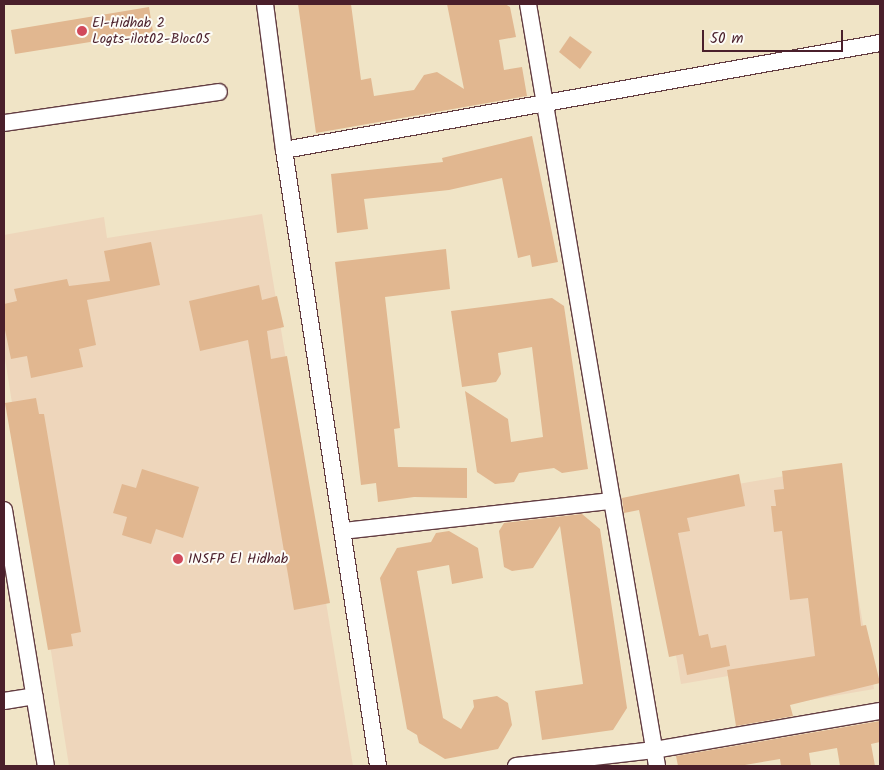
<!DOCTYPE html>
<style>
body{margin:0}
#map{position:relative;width:884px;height:770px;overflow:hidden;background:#f0e4c6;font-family:Kalam,sans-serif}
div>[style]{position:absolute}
.built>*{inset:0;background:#eed6bb}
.building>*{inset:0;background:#e1b790}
.roads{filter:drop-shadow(1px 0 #633d42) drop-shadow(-1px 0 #633d42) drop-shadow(0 1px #633d42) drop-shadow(0 -1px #633d42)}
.street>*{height:16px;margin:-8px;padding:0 8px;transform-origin:8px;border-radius:8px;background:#fff}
.dots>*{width:14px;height:14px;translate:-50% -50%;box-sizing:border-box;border:2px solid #fdfcf7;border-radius:50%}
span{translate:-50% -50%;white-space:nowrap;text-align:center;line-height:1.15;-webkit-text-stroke:4px #fdfcf7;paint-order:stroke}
.poi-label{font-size:14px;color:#4a1f2b}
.left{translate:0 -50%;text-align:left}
.frame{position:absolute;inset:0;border:5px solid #4a1f2b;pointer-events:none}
.scale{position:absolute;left:702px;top:30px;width:141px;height:22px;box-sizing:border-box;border:2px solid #4a1f2b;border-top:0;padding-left:6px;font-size:15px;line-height:18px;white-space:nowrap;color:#4a1f2b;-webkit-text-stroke:4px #fdfcf7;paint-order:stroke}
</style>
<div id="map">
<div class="built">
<div style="clip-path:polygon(262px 214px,353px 766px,69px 766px,4px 352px,4px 235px,104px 217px,107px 238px)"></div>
<div style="clip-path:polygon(836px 467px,874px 689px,740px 712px,734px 675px,681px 684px,653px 525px,681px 494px)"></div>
</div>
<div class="building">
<div style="clip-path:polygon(298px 4px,351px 4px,361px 80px,371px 78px,374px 96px,414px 90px,424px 75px,437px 72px,464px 89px,447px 4px,505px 4px,510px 7px,516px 37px,499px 40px,504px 70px,522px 67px,527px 96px,316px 133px)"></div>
<div style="clip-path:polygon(149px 7px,153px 32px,15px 54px,11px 30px)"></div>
<div style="clip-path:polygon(570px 36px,592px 52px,580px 69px,559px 52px)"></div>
<div style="clip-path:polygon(532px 136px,558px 262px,532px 267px,530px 255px,518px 258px,502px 178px,449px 190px,364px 199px,368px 229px,337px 233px,331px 174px,443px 162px,442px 158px)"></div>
<div style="clip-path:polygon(151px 242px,160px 285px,87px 300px,96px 345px,79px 349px,83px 367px,31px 378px,27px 356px,11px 359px,4px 325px,4px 304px,17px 301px,14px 289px,67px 279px,69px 286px,110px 281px,104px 251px)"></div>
<div style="clip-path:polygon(446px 249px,450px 289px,385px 297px,400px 428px,394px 429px,398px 467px,467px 468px,467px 498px,414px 497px,378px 502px,376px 483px,361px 485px,335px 262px)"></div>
<div style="clip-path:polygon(259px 285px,262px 300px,277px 296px,284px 327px,267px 331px,271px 359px,287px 356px,330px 603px,294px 610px,248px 340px,200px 351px,189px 301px)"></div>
<div style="clip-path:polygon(552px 298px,564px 306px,588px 469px,562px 473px,554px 468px,519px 473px,514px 482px,495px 484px,477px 472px,465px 391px,508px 419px,511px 442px,543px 437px,532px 347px,498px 353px,501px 374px,496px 382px,462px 387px,451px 311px)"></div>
<div style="clip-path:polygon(36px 398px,39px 414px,44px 414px,81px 632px,71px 634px,73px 646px,48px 650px,5px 403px)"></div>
<div style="clip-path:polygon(842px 463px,861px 626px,866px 625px,880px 683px,790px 705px,793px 716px,736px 726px,727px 670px,815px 656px,808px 598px,790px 600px,782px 531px,774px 532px,771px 506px,776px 506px,774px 490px,784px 489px,782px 471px)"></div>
<div style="clip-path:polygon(142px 469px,199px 487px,183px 538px,156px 529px,151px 544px,122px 535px,127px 517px,113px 513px,122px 484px,136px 488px)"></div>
<div style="clip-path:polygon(739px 474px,745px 506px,687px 518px,690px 531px,678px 533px,699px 636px,708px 634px,711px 648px,726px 645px,730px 666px,687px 675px,683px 654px,669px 657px,639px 510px,624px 513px,622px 498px)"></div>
<div style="clip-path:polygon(582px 514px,600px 529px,627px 708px,613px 730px,542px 740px,535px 691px,583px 684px,560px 526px,533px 568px,512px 571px,504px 567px,499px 531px,504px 523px)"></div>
<div style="clip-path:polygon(449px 531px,478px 548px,483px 578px,452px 584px,449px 565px,417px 571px,443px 718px,461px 729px,474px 707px,473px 700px,497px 696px,508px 703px,512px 725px,498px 749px,445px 759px,419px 743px,417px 735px,407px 729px,380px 578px,397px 548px,431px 542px,436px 533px)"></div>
<div style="clip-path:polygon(880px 721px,880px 742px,871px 744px,875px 766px,840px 766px,837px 748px,809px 753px,811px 766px,781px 766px,780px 759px,739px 766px,678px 766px,676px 756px)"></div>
</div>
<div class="roads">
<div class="street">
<div style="left:265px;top:4px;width:147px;rotate:82.6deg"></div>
<div style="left:284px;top:150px;width:623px;rotate:81.32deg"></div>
<div style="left:528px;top:4px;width:773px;rotate:80.39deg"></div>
<div style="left:4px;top:123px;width:217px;rotate:-8.2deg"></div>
<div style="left:284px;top:150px;width:606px;rotate:-10.18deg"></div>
<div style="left:4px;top:510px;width:259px;rotate:80.7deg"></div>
<div style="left:343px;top:531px;width:271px;rotate:-6.4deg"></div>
<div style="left:4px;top:701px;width:31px;rotate:-9deg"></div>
<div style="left:516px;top:766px;width:139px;rotate:-6.6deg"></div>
<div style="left:654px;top:750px;width:229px;rotate:-9.8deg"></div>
</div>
</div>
<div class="dots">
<div style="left:82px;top:31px;background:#d1495b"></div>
<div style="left:178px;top:559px;background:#d1495b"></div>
</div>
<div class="poi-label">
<span class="left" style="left:92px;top:31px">El-Hidhab 2<br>Logts-ilot02-Bloc05</span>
<span class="left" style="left:188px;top:559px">INSFP El Hidhab</span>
</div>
<div class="frame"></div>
<div class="scale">50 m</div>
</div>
